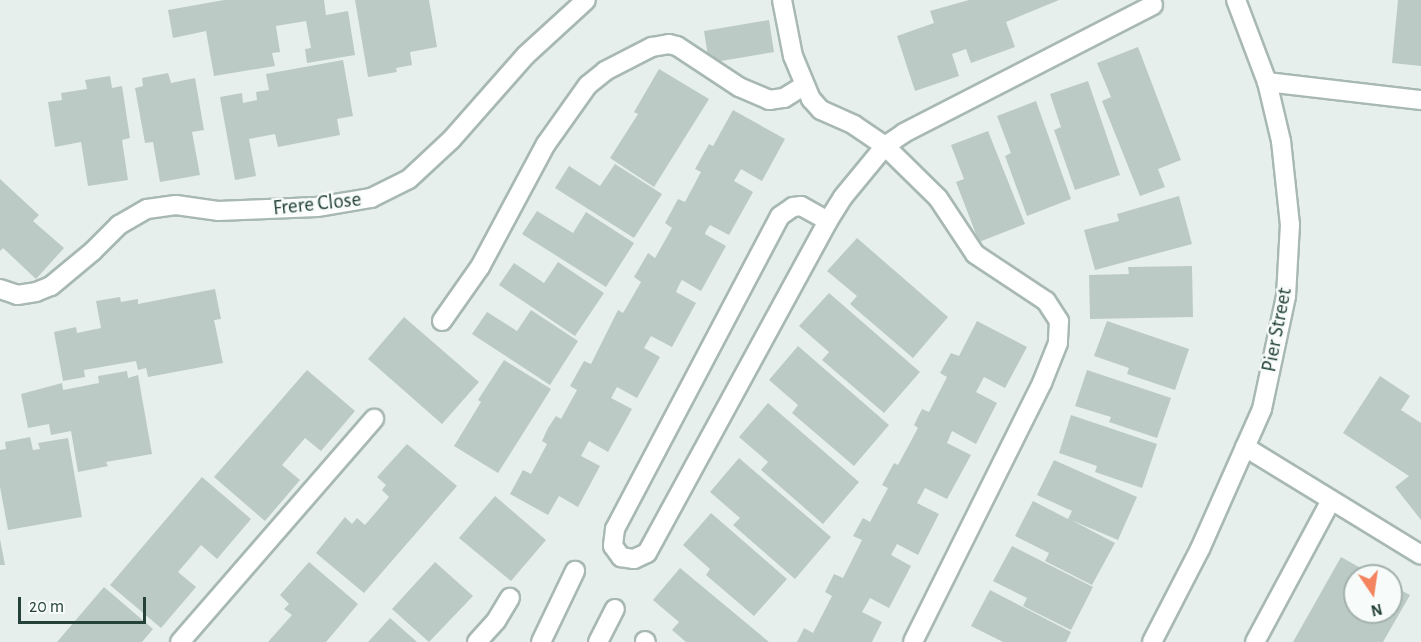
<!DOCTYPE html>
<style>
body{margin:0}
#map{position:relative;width:1421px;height:642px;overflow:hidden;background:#e6efeb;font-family:"Alegreya Sans",sans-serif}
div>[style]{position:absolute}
.building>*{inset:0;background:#bbcac4}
.roads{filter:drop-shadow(2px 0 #a8b8b2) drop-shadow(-2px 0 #a8b8b2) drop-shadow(0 2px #a8b8b2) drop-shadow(0 -2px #a8b8b2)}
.service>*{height:18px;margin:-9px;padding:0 9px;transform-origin:9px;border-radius:9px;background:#fff}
.minor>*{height:18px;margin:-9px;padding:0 9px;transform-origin:9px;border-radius:9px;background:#fff}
span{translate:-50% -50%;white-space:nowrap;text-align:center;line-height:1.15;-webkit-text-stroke:5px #f7fbf9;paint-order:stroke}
.street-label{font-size:21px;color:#24423a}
.north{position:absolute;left:1343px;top:564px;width:60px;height:60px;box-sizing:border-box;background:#f7fbf9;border:2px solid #a3b1ad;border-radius:50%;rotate:167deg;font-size:16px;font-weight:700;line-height:24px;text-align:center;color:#24423a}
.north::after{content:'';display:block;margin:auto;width:21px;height:27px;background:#f4845f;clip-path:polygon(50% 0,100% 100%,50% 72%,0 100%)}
.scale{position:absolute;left:18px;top:597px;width:128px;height:27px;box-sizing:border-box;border:3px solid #24423a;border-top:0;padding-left:8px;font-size:18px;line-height:21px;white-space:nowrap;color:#24423a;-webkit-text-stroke:4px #f7fbf9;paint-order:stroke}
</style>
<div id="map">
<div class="building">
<div style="clip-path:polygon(224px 0,324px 0,326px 15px,348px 11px,355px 55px,307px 63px,305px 49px,311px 48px,306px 21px,276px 26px,280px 52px,272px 53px,275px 66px,214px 76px,206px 31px,173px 38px,168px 10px)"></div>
<div style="clip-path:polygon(355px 0,429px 0,437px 47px,410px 52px,412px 65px,396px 68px,397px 72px,368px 77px)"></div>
<div style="clip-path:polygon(969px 0,1059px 0,1006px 22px,1015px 47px,971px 63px,966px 49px,952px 54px,959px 76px,915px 91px,897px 36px,934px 23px,930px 11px)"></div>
<div style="clip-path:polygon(1398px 0,1421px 0,1421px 66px,1392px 63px)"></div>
<div style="clip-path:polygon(769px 20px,774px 52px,709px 63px,704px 31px)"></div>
<div style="clip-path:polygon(1138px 47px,1181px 160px,1158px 169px,1165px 187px,1140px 196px,1102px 101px,1111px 97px,1097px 63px)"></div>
<div style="clip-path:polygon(343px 60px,353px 116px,337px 119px,340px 135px,278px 147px,275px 134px,249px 139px,256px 176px,235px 180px,220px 97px,242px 93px,243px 103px,257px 100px,256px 92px,269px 90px,266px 74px)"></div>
<div style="clip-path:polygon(659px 69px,709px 99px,654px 187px,610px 158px,638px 114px,634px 112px)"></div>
<div style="clip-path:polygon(168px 73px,171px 83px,195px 78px,204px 130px,192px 132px,200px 175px,160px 182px,153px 142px,145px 143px,135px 88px,143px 86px,142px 78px)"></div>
<div style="clip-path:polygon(110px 76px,112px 88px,122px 86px,130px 138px,122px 140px,128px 180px,88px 186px,81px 142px,55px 147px,48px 102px,62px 100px,61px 93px,87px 89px,85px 80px)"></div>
<div style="clip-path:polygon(1088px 81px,1120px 175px,1075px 190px,1054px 130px,1061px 127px,1050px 94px)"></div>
<div style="clip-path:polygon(1036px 101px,1071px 199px,1027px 216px,1005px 156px,1011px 153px,997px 116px)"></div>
<div style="clip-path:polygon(733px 110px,785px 139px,762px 181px,741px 169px,737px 176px,734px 181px,753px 192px,729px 235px,710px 225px,706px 231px,705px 234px,726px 246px,701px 291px,682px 280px,679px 285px,676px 292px,696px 303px,672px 347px,651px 336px,644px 348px,660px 357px,637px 398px,617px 387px,611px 398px,632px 409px,608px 452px,589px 441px,581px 456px,600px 466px,578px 507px,559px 496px,548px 515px,510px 494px,523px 470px,531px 474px,547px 444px,542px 441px,548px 428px,556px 416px,561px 419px,577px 390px,570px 386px,584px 361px,591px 364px,618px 310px,623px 313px,641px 282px,634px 277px,648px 253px,655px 258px,672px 228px,665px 223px,678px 199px,685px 202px,701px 172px,695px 169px,709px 144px,713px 146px)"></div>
<div style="clip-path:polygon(988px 131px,1025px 224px,979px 242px,956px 182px,964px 179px,951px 145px)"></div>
<div style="clip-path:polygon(615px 164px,662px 194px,634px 238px,555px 188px,569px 166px,600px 186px)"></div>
<div style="clip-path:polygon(0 179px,39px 215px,33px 221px,64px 248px,36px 279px,3px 248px,0 251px)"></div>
<div style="clip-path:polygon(1179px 196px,1192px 244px,1095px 270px,1084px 230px,1119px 221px,1117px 214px)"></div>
<div style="clip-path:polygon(537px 211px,573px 233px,586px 212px,634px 243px,606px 287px,522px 234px)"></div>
<div style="clip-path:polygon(857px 238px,948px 317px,913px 358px,850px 304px,857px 296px,827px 271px)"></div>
<div style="clip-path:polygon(558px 262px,604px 293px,575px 336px,499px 285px,514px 263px,544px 283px)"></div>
<div style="clip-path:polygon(1192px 266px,1193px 317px,1090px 319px,1089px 275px,1129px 274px,1128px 267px)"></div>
<div style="clip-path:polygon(215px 289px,221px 319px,214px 320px,223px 363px,148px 377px,146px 368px,138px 370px,136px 361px,84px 370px,85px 377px,63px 381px,54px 332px,76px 327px,77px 333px,101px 328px,96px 301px,120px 297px,121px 302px,138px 299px,138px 304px)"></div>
<div style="clip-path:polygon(829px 293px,920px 372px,884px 413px,822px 360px,829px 352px,799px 326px)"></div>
<div style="clip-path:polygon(531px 310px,578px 341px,550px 385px,472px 334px,487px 312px,517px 331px)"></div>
<div style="clip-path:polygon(404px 317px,479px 382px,442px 424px,368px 359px)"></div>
<div style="clip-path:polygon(977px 321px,1027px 347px,1005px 388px,984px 377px,976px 392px,997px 403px,976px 444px,952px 431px,947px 443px,971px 455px,947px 499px,925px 488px,917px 503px,939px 514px,918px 555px,897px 544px,891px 555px,911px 566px,889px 608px,870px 598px,862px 612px,882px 622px,872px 642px,797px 642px,804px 628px,813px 633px,832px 596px,825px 592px,834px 574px,843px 578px,862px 540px,853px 536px,863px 518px,870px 522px,888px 488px,882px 485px,894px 463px,898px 465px,918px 428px,914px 425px,922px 409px,929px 412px,947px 377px,940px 373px,951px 353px,959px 356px)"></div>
<div style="clip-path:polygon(1107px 321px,1189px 349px,1175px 390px,1127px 374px,1129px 368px,1094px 356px)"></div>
<div style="clip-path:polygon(798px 346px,889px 425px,854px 466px,792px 413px,798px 405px,769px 380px)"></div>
<div style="clip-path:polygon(504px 360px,551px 389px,498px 473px,454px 446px,481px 402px,478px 400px)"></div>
<div style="clip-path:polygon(307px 370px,355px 411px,321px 451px,305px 438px,282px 465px,300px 480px,265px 521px,214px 477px)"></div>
<div style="clip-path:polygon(1087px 370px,1171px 398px,1157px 438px,1109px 422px,1111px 417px,1075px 406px)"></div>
<div style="clip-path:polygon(127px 371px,128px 378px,138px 375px,152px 454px,106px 462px,108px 466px,78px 472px,71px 431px,51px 435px,49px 424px,28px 428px,21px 394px,62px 383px,63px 390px,99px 383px,98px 376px)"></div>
<div style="clip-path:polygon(1380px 376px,1410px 396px,1401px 410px,1421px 423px,1421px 520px,1395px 487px,1409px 476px,1343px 433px)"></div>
<div style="clip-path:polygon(768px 403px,859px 482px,823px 524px,761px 470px,768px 462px,739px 437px)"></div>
<div style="clip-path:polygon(1071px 415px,1157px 444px,1142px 488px,1095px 472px,1097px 466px,1059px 453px)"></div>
<div style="clip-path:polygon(30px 437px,33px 450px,40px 449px,38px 443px,68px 438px,82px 517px,8px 530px,0 487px,0 450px,6px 449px,5px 442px)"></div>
<div style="clip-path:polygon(407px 444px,457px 486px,364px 593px,316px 553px,345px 517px,352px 524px,357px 518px,365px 525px,389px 497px,382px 490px,386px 485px,377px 477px)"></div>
<div style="clip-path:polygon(739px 458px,831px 537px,795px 579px,733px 525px,740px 518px,710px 492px)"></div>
<div style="clip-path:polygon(1054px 460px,1137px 497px,1118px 540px,1071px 520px,1115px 543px,1092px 585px,1045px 561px,1049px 553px,1015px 536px,1033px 501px,1068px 519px,1072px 511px,1037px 495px)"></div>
<div style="clip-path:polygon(202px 477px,251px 519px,217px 559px,201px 545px,190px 558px,178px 572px,196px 587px,161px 628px,110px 585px)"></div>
<div style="clip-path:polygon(495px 496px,546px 540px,511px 581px,459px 538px)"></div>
<div style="clip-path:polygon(711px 513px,787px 579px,754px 616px,706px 575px,710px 569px,683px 545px)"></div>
<div style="clip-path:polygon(0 539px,5px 565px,0 565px)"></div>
<div style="clip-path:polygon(1012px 546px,1093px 587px,1071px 630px,1023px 606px,1027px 598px,993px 581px)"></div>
<div style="clip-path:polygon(1341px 557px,1375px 576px,1355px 576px,1355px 612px,1391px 612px,1391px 585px,1410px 595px,1383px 642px,1293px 642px)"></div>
<div style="clip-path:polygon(309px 562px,358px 604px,326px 642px,268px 642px,292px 615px,284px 609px,289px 604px,280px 595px)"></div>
<div style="clip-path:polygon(435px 562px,473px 596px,429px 642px,392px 609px)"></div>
<div style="clip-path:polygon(680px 568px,769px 642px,686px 642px,672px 630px,679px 622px,653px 600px)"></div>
<div style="clip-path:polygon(104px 587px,153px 629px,142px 642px,57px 642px)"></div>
<div style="clip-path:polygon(990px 590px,1071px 632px,1066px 642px,1003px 642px,971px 626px)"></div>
<div style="clip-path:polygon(390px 618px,417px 642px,368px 642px)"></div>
</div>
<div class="roads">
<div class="service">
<div style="left:782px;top:0;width:57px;rotate:78.9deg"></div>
<div style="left:793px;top:56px;width:47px;rotate:67.3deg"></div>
<div style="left:811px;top:99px;width:15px;rotate:48deg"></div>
<div style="left:821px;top:110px;width:36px;rotate:24deg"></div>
<div style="left:854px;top:125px;width:37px;rotate:34deg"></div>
<div style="left:885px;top:146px;width:74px;rotate:44.5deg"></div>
<div style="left:938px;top:198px;width:67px;rotate:56.5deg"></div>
<div style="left:975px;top:254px;width:85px;rotate:33.5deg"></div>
<div style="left:1046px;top:301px;width:24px;rotate:57deg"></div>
<div style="left:1059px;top:321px;width:22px;rotate:93deg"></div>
<div style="left:1058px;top:343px;width:43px;rotate:111.8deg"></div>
<div style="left:1042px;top:383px;width:289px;rotate:116.5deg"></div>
<div style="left:828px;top:221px;width:31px;rotate:-151deg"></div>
<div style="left:801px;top:206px;width:8px;rotate:173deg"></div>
<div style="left:793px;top:207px;width:16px;rotate:145deg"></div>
<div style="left:780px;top:216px;width:354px;rotate:117.8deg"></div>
<div style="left:615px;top:529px;width:17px;rotate:97deg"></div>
<div style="left:613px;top:546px;width:14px;rotate:54deg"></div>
<div style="left:621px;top:557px;width:13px;rotate:9deg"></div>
<div style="left:634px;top:559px;width:14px;rotate:-25deg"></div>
<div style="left:647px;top:553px;width:378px;rotate:-61.4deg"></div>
<div style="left:828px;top:221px;width:28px;rotate:-58deg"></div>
<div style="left:843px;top:197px;width:66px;rotate:-50.5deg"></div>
<div style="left:885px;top:146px;width:23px;rotate:-34deg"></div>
<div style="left:904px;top:133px;width:280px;rotate:-27.2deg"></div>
<div style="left:442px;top:321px;width:66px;rotate:-54.9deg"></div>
<div style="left:480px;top:267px;width:140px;rotate:-61.8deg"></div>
<div style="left:546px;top:144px;width:72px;rotate:-54.6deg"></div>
<div style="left:588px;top:85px;width:22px;rotate:-39deg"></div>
<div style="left:605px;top:71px;width:53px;rotate:-27.1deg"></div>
<div style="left:652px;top:47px;width:17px;rotate:-10deg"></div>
<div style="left:669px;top:44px;width:8px;rotate:14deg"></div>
<div style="left:677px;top:46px;width:74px;rotate:33.5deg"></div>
<div style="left:739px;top:87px;width:33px;rotate:23deg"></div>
<div style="left:769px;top:100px;width:15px;rotate:-8deg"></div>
<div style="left:784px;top:98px;width:22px;rotate:-32deg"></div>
</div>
<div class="minor">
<div style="left:1267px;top:82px;width:155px;rotate:6.7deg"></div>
<div style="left:0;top:289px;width:18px;rotate:19deg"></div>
<div style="left:17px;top:295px;width:19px;rotate:-9deg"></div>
<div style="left:36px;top:292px;width:16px;rotate:-22deg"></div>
<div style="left:51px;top:286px;width:55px;rotate:-39.8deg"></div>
<div style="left:93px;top:251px;width:37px;rotate:-45deg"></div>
<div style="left:119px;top:225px;width:32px;rotate:-30deg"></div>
<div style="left:147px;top:209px;width:29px;rotate:-8deg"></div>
<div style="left:176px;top:205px;width:42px;rotate:8.1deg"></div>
<div style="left:218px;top:211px;width:99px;rotate:-2.3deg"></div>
<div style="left:317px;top:207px;width:55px;rotate:-9.5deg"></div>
<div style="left:371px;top:198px;width:42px;rotate:-26.6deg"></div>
<div style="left:409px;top:179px;width:57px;rotate:-42.9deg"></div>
<div style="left:451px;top:140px;width:113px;rotate:-48.6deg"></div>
<div style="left:526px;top:55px;width:81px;rotate:-42.5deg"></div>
<div style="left:1245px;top:447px;width:206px;rotate:31.5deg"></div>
<div style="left:645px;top:641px;width:1px;rotate:45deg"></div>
<div style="left:180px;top:642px;width:296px;rotate:-49deg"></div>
<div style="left:477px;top:642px;width:28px;rotate:-48deg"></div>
<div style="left:496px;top:621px;width:27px;rotate:-59deg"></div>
<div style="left:541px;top:642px;width:79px;rotate:-64.4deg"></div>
<div style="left:598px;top:642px;width:37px;rotate:-63deg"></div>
<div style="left:1152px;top:642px;width:105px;rotate:-62.7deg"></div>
<div style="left:1200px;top:549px;width:153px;rotate:-66.1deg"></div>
<div style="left:1262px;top:409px;width:116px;rotate:-78deg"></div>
<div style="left:1286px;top:296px;width:71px;rotate:-86.8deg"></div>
<div style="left:1290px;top:225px;width:84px;rotate:-96.1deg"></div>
<div style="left:1281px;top:141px;width:61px;rotate:-103.3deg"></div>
<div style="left:1267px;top:82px;width:88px;rotate:-110.7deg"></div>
<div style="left:1255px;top:642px;width:159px;rotate:-61.8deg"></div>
</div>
</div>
<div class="street-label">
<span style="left:317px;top:204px;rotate:-6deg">Frere Close</span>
<span style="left:1277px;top:330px;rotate:-79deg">Pier Street</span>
</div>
<div class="north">N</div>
<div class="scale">20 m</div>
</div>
